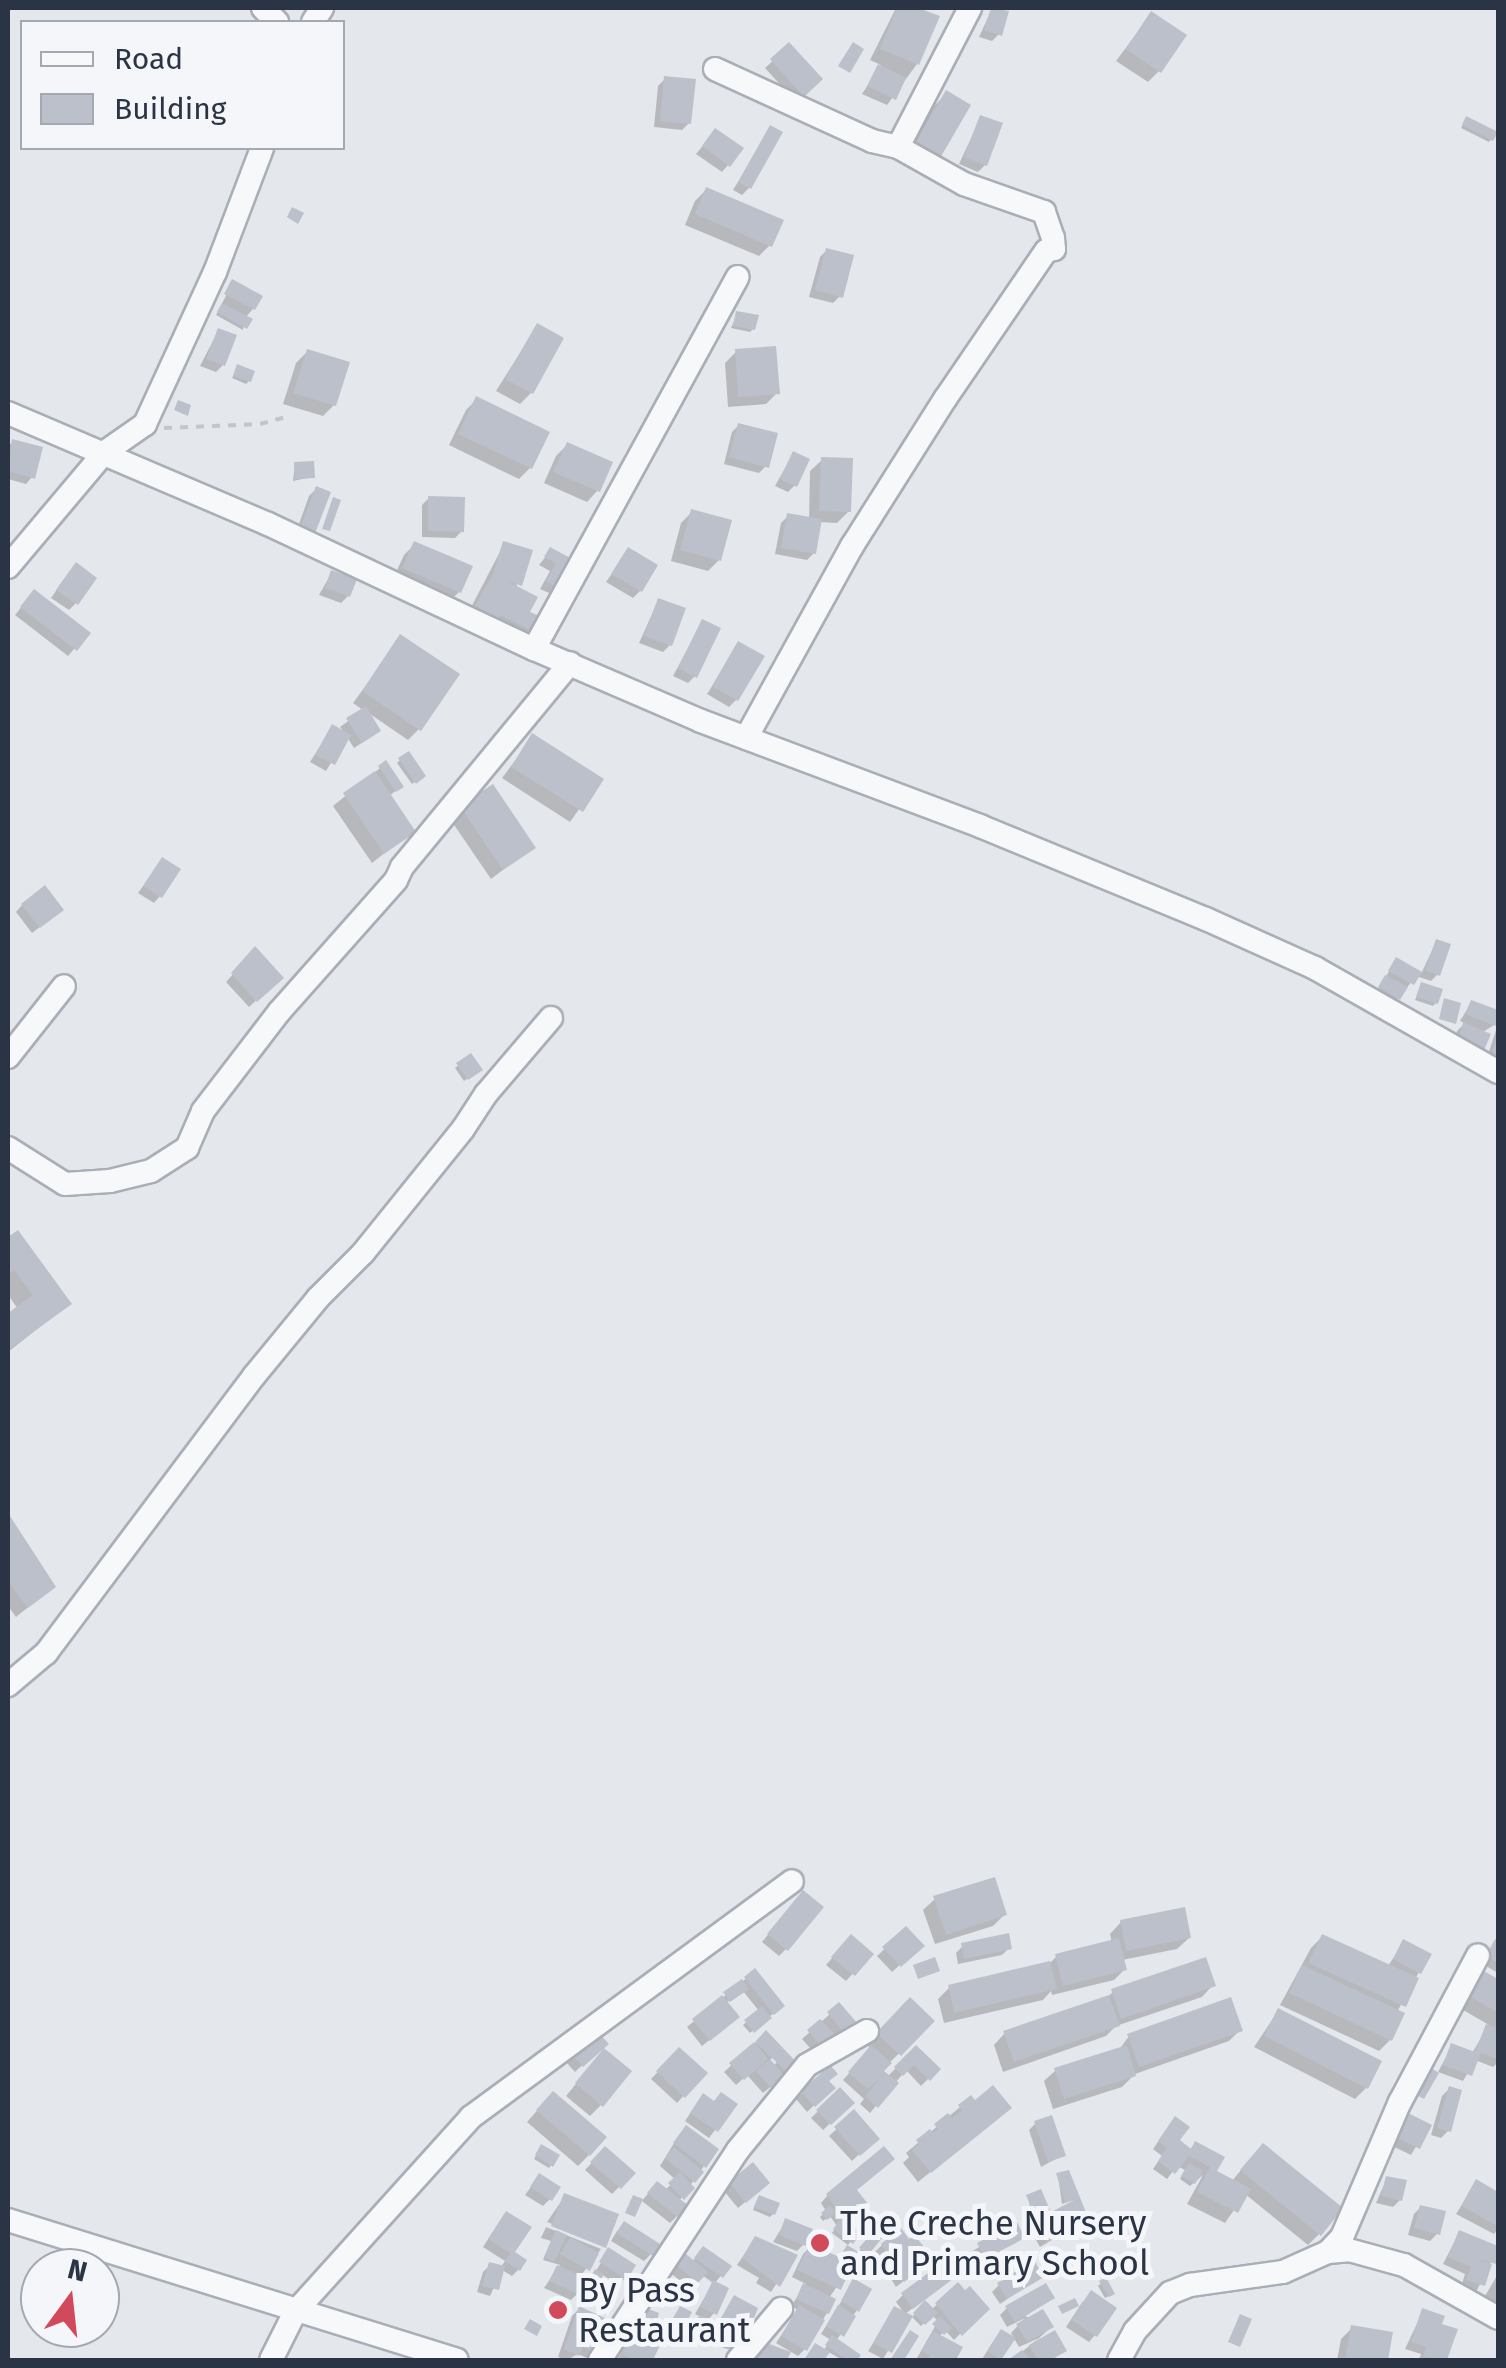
<!DOCTYPE html>
<style>
body{margin:0}
#map{position:relative;width:1506px;height:2368px;overflow:hidden;background:#e4e7ec;font-family:"Fira Sans",sans-serif}
div>[style]{position:absolute}
.shadow>*{inset:0;background:#0003}
.building>*{inset:0;background:#bbc0ca}
.path>*{height:4px;margin-top:-2px;transform-origin:0;background:repeating-linear-gradient(90deg,#c2c5cb 0 8px,transparent 0 16px)}
.roads{filter:drop-shadow(2px 0 #a9aeb7) drop-shadow(-2px 0 #a9aeb7) drop-shadow(0 2px #a9aeb7) drop-shadow(0 -2px #a9aeb7)}
.minor>*{height:22px;margin:-11px;padding:0 11px;transform-origin:11px;border-radius:11px;background:#f7f8fa}
.dots>*{width:28px;height:28px;translate:-50% -50%;box-sizing:border-box;border:5px solid #f4f6f9;border-radius:50%}
span{translate:-50% -50%;white-space:nowrap;text-align:center;line-height:1.15;-webkit-text-stroke:10px #f4f6f9;paint-order:stroke}
.poi-label{font-size:35px;color:#2b3445}
.left{translate:0 -50%;text-align:left}
.frame{position:absolute;inset:0;border:10px solid #2b3445;pointer-events:none}
.legend{position:absolute;left:20px;top:20px;width:325px;height:130px;box-sizing:border-box;background:#f4f6f9;border:2px solid #a4a8b1;margin:0;padding:12px 18px;list-style:none;font-size:30px;color:#2b3445}
.legend li{display:flex;align-items:center;gap:20px;height:50px}
.legend b{width:50px;border:2px solid #a4a8b1}
.north{position:absolute;left:20px;top:2248px;width:100px;height:100px;box-sizing:border-box;background:#f4f6f9;border:2px solid #a4a8b1;border-radius:50%;rotate:15deg;font-size:28px;font-weight:700;line-height:40px;text-align:center;color:#2b3445}
.north::after{content:'';display:block;margin:auto;width:35px;height:45px;background:#d1495b;clip-path:polygon(50% 0,100% 100%,50% 72%,0 100%)}
</style>
<div id="map">
<div class="shadow">
<div style="clip-path:polygon(896px 8px,912px 8px,936px 18px,917px 64px,887px 105px,862px 94px,881px 65px,870px 60px)"></div>
<div style="clip-path:polygon(992px 9px,999px 34px,992px 41px,979px 37px)"></div>
<div style="clip-path:polygon(1151px 14px,1159px 71px,1148px 82px,1116px 61px)"></div>
<div style="clip-path:polygon(789px 46px,820px 79px,796px 102px,765px 68px)"></div>
<div style="clip-path:polygon(665px 79px,689px 123px,682px 130px,654px 127px,658px 86px)"></div>
<div style="clip-path:polygon(946px 94px,968px 106px,904px 157px,935px 105px)"></div>
<div style="clip-path:polygon(981px 117px,985px 165px,978px 172px,959px 164px)"></div>
<div style="clip-path:polygon(1464px 122px,1496px 133px,1489px 142px,1461px 128px)"></div>
<div style="clip-path:polygon(771px 128px,749px 188px,742px 195px,733px 190px)"></div>
<div style="clip-path:polygon(715px 131px,728px 165px,722px 172px,696px 154px)"></div>
<div style="clip-path:polygon(706px 190px,770px 245px,759px 256px,685px 225px,695px 201px)"></div>
<div style="clip-path:polygon(827px 250px,840px 296px,833px 303px,809px 297px,820px 257px)"></div>
<div style="clip-path:polygon(233px 282px,253px 309px,245px 318px,243px 330px,216px 315px)"></div>
<div style="clip-path:polygon(737px 314px,753px 329px,750px 332px,731px 328px)"></div>
<div style="clip-path:polygon(537px 326px,531px 393px,520px 404px,496px 391px)"></div>
<div style="clip-path:polygon(218px 331px,223px 365px,216px 372px,200px 366px)"></div>
<div style="clip-path:polygon(307px 352px,334px 405px,323px 416px,283px 404px,296px 363px)"></div>
<div style="clip-path:polygon(736px 352px,777px 393px,766px 404px,728px 407px,725px 363px)"></div>
<div style="clip-path:polygon(238px 367px,249px 381px,246px 384px,232px 378px)"></div>
<div style="clip-path:polygon(477px 399px,530px 468px,519px 479px,449px 445px,466px 410px)"></div>
<div style="clip-path:polygon(739px 425px,766px 466px,759px 473px,724px 464px,732px 432px)"></div>
<div style="clip-path:polygon(12px 442px,32px 477px,26px 484px,8px 479px,8px 447px)"></div>
<div style="clip-path:polygon(567px 445px,598px 490px,587px 502px,544px 483px,556px 456px)"></div>
<div style="clip-path:polygon(793px 454px,795px 485px,788px 492px,775px 486px)"></div>
<div style="clip-path:polygon(822px 460px,849px 511px,837px 523px,819px 522px,814px 553px,807px 560px,775px 554px,781px 523px,788px 516px,809px 519px,810px 471px)"></div>
<div style="clip-path:polygon(295px 464px,312px 477px,293px 481px)"></div>
<div style="clip-path:polygon(316px 489px,327px 493px,294px 538px,309px 496px)"></div>
<div style="clip-path:polygon(429px 498px,462px 531px,455px 538px,422px 537px,422px 505px)"></div>
<div style="clip-path:polygon(692px 512px,719px 560px,708px 571px,671px 561px,681px 523px)"></div>
<div style="clip-path:polygon(415px 544px,459px 592px,448px 603px,393px 579px,404px 555px)"></div>
<div style="clip-path:polygon(504px 544px,530px 629px,518px 640px,464px 621px)"></div>
<div style="clip-path:polygon(551px 550px,570px 561px,549px 593px,540px 589px,550px 571px,539px 565px)"></div>
<div style="clip-path:polygon(628px 550px,640px 591px,633px 598px,606px 582px)"></div>
<div style="clip-path:polygon(69px 572px,76px 603px,69px 610px,51px 598px)"></div>
<div style="clip-path:polygon(332px 572px,348px 596px,341px 603px,319px 595px)"></div>
<div style="clip-path:polygon(28px 599px,87px 634px,68px 656px,15px 615px)"></div>
<div style="clip-path:polygon(658px 601px,670px 645px,663px 652px,639px 643px)"></div>
<div style="clip-path:polygon(702px 622px,695px 676px,688px 683px,673px 676px)"></div>
<div style="clip-path:polygon(401px 638px,419px 729px,408px 740px,367px 712px,378px 730px,371px 737px,354px 748px,347px 737px,326px 771px,310px 762px,332px 727px,345px 734px,340px 727px,363px 710px,353px 703px)"></div>
<div style="clip-path:polygon(739px 644px,736px 700px,729px 707px,707px 694px)"></div>
<div style="clip-path:polygon(533px 737px,600px 780px,570px 822px,502px 778px)"></div>
<div style="clip-path:polygon(400px 760px,423px 776px,412px 784px,397px 763px)"></div>
<div style="clip-path:polygon(385px 764px,398px 789px,389px 796px,413px 831px,372px 863px,333px 806px)"></div>
<div style="clip-path:polygon(461px 808px,533px 847px,491px 879px,450px 819px)"></div>
<div style="clip-path:polygon(162px 860px,160px 896px,154px 903px,138px 893px)"></div>
<div style="clip-path:polygon(22px 905px,54px 916px,32px 933px,16px 912px)"></div>
<div style="clip-path:polygon(1436px 942px,1438px 974px,1431px 981px,1416px 976px,1396px 1001px,1377px 991px,1396px 960px,1421px 974px)"></div>
<div style="clip-path:polygon(255px 949px,280px 978px,249px 1007px,226px 982px)"></div>
<div style="clip-path:polygon(1422px 985px,1436px 1003px,1433px 1006px,1415px 1000px)"></div>
<div style="clip-path:polygon(1471px 1003px,1498px 1013px,1494px 1025px,1453px 1051px,1457px 1031px,1465px 1023px,1460px 1021px)"></div>
<div style="clip-path:polygon(1498px 1025px,1498px 1071px,1483px 1070px,1497px 1027px)"></div>
<div style="clip-path:polygon(470px 1056px,480px 1069px,464px 1081px,455px 1068px)"></div>
<div style="clip-path:polygon(17px 1233px,69px 1304px,8px 1352px,8px 1316px,18px 1309px,8px 1295px,8px 1240px)"></div>
<div style="clip-path:polygon(8px 1518px,53px 1587px,16px 1617px,8px 1606px)"></div>
<div style="clip-path:polygon(935px 1899px,1004px 1915px,993px 1926px,935px 1944px,923px 1910px)"></div>
<div style="clip-path:polygon(796px 1900px,786px 1949px,779px 1956px,762px 1942px)"></div>
<div style="clip-path:polygon(1121px 1922px,1189px 1938px,1177px 1949px,1122px 1960px,1125px 1969px,1114px 1980px,1052px 1995px,1051px 1991px,1043px 2000px,944px 2023px,938px 1999px,949px 1988px,1049px 1964px,1056px 1957px,1112px 1943px,1110px 1934px)"></div>
<div style="clip-path:polygon(906px 1929px,921px 1946px,892px 1972px,877px 1956px)"></div>
<div style="clip-path:polygon(1322px 1937px,1388px 1966px,1404px 1942px,1419px 1972px,1397px 2012px,1390px 2040px,1379px 2051px,1280px 2005px,1311px 1948px)"></div>
<div style="clip-path:polygon(1495px 1943px,1498px 1944px,1498px 1973px,1481px 1963px)"></div>
<div style="clip-path:polygon(844px 1944px,871px 1954px,846px 1981px,826px 1965px)"></div>
<div style="clip-path:polygon(963px 1946px,1009px 1948px,1002px 1955px,958px 1964px,956px 1953px)"></div>
<div style="clip-path:polygon(754px 1972px,774px 2013px,750px 2033px,743px 2025px,759px 2011px,743px 1991px,726px 2003px,730px 2024px,702px 2046px,687px 2027px)"></div>
<div style="clip-path:polygon(1483px 1973px,1498px 1982px,1498px 2062px,1493px 2067px,1475px 2060px,1463px 2081px,1438px 2072px,1452px 2046px,1472px 2053px,1489px 2025px,1458px 2007px)"></div>
<div style="clip-path:polygon(1213px 1985px,1202px 1997px,1116px 2026px,1106px 2036px,1003px 2072px,994px 2045px,1005px 2033px,1105px 1999px,1113px 1992px)"></div>
<div style="clip-path:polygon(910px 2001px,932px 2021px,881px 2071px,887px 2077px,916px 2048px,938px 2069px,921px 2086px,906px 2070px,870px 2113px,860px 2104px,864px 2099px,843px 2080px,871px 2049px,867px 2045px)"></div>
<div style="clip-path:polygon(839px 2006px,854px 2024px,818px 2057px,802px 2039px)"></div>
<div style="clip-path:polygon(1278px 2011px,1366px 2088px,1355px 2099px,1254px 2047px)"></div>
<div style="clip-path:polygon(1240px 2030px,1229px 2041px,1135px 2074px,1122px 2087px,1053px 2109px,1044px 2081px,1056px 2070px,1119px 2050px,1129px 2036px)"></div>
<div style="clip-path:polygon(766px 2033px,782px 2048px,768px 2062px,772px 2067px,784px 2055px,796px 2066px,763px 2093px,747px 2075px,736px 2085px,724px 2072px)"></div>
<div style="clip-path:polygon(596px 2035px,605px 2044px,575px 2072px,566px 2062px)"></div>
<div style="clip-path:polygon(679px 2050px,704px 2073px,677px 2103px,651px 2079px)"></div>
<div style="clip-path:polygon(593px 2063px,601px 2105px,590px 2116px,566px 2096px)"></div>
<div style="clip-path:polygon(830px 2068px,826px 2082px,832px 2088px,807px 2112px,796px 2099px)"></div>
<div style="clip-path:polygon(1449px 2089px,1448px 2131px,1441px 2138px,1431px 2135px,1442px 2096px)"></div>
<div style="clip-path:polygon(840px 2090px,852px 2103px,823px 2130px,811px 2118px)"></div>
<div style="clip-path:polygon(697px 2103px,713px 2103px,735px 2104px,709px 2138px,685px 2121px)"></div>
<div style="clip-path:polygon(542px 2105px,589px 2155px,578px 2166px,527px 2122px)"></div>
<div style="clip-path:polygon(960px 2107px,997px 2118px,918px 2182px,903px 2163px,909px 2157px,906px 2153px)"></div>
<div style="clip-path:polygon(854px 2113px,876px 2138px,852px 2161px,829px 2136px)"></div>
<div style="clip-path:polygon(1036px 2123px,1063px 2155px,1041px 2167px,1029px 2130px)"></div>
<div style="clip-path:polygon(1401px 2123px,1428px 2126px,1411px 2155px,1390px 2145px)"></div>
<div style="clip-path:polygon(1169px 2126px,1176px 2141px,1189px 2150px,1195px 2144px,1214px 2172px,1231px 2182px,1252px 2157px,1319px 2234px,1308px 2245px,1245px 2194px,1225px 2223px,1187px 2204px,1203px 2175px,1190px 2186px,1180px 2179px,1185px 2170px,1177px 2166px,1167px 2179px,1153px 2169px,1162px 2156px,1153px 2149px)"></div>
<div style="clip-path:polygon(679px 2135px,704px 2166px,679px 2201px,677px 2216px,670px 2223px,642px 2201px,650px 2191px,665px 2190px,676px 2180px,660px 2166px)"></div>
<div style="clip-path:polygon(605px 2149px,632px 2174px,612px 2194px,585px 2170px)"></div>
<div style="clip-path:polygon(539px 2150px,551px 2165px,549px 2168px,534px 2159px)"></div>
<div style="clip-path:polygon(753px 2166px,760px 2190px,738px 2208px,724px 2191px)"></div>
<div style="clip-path:polygon(1058px 2175px,1072px 2200px,1062px 2204px)"></div>
<div style="clip-path:polygon(539px 2176px,550px 2199px,543px 2206px,525px 2195px)"></div>
<div style="clip-path:polygon(1387px 2178px,1400px 2200px,1393px 2207px,1376px 2203px)"></div>
<div style="clip-path:polygon(1476px 2183px,1498px 2194px,1498px 2229px,1494px 2234px,1456px 2214px)"></div>
<div style="clip-path:polygon(854px 2191px,858px 2211px,842px 2222px,857px 2234px,848px 2245px,832px 2233px,837px 2226px,830px 2216px,823px 2221px,820px 2217px,826px 2211px,821px 2203px,827px 2196px)"></div>
<div style="clip-path:polygon(565px 2196px,616px 2216px,602px 2248px,602px 2243px,547px 2222px)"></div>
<div style="clip-path:polygon(1028px 2197px,1044px 2212px,1032px 2217px)"></div>
<div style="clip-path:polygon(757px 2200px,773px 2214px,770px 2217px,753px 2210px)"></div>
<div style="clip-path:polygon(1077px 2201px,1086px 2220px,1040px 2247px,1030px 2229px)"></div>
<div style="clip-path:polygon(1421px 2207px,1437px 2234px,1430px 2241px,1408px 2235px,1414px 2214px)"></div>
<div style="clip-path:polygon(500px 2221px,519px 2269px,512px 2276px,502px 2270px,490px 2296px,477px 2292px,483px 2272px,490px 2265px,500px 2268px,505px 2261px,483px 2247px)"></div>
<div style="clip-path:polygon(786px 2221px,804px 2244px,797px 2251px,773px 2242px)"></div>
<div style="clip-path:polygon(1016px 2225px,1022px 2237px,978px 2264px,971px 2252px)"></div>
<div style="clip-path:polygon(880px 2226px,886px 2230px,863px 2256px,860px 2253px,829px 2298px,827px 2313px,805px 2349px,798px 2356px,776px 2343px,798px 2310px,791px 2306px,806px 2284px,792px 2277px,803px 2254px,810px 2247px,839px 2260px,845px 2251px,857px 2254px)"></div>
<div style="clip-path:polygon(546px 2227px,601px 2249px,579px 2278px,578px 2293px,571px 2300px,544px 2288px,560px 2265px,543px 2260px,551px 2241px,541px 2238px)"></div>
<div style="clip-path:polygon(617px 2231px,651px 2254px,644px 2261px,611px 2241px)"></div>
<div style="clip-path:polygon(1459px 2233px,1498px 2248px,1476px 2292px,1461px 2287px,1465px 2274px,1443px 2264px)"></div>
<div style="clip-path:polygon(755px 2239px,794px 2256px,771px 2292px,756px 2283px,759px 2278px,737px 2265px)"></div>
<div style="clip-path:polygon(882px 2245px,923px 2266px,896px 2287px,875px 2252px)"></div>
<div style="clip-path:polygon(609px 2250px,625px 2278px,618px 2285px,601px 2274px,592px 2288px,587px 2285px)"></div>
<div style="clip-path:polygon(697px 2256px,728px 2267px,714px 2284px,714px 2313px,707px 2321px,717px 2324px,735px 2298px,755px 2309px,734px 2351px,688px 2337px,701px 2317px,695px 2314px,713px 2283px,702px 2275px,690px 2288px,665px 2269px,673px 2259px,692px 2262px)"></div>
<div style="clip-path:polygon(1498px 2274px,1498px 2304px,1485px 2296px)"></div>
<div style="clip-path:polygon(1041px 2276px,1000px 2304px,992px 2292px,999px 2285px)"></div>
<div style="clip-path:polygon(952px 2278px,905px 2314px,896px 2302px,903px 2295px)"></div>
<div style="clip-path:polygon(854px 2281px,857px 2310px,836px 2341px,857px 2356px,854px 2360px,842px 2360px,827px 2351px,821px 2360px,804px 2360px,809px 2353px,823px 2351px,831px 2340px,821px 2334px)"></div>
<div style="clip-path:polygon(1101px 2283px,1109px 2296px,1105px 2298px,1098px 2286px)"></div>
<div style="clip-path:polygon(958px 2285px,986px 2308px,954px 2340px,945px 2330px,939px 2337px,960px 2348px,953px 2360px,920px 2360px,917px 2358px,938px 2321px,932px 2315px,921px 2326px,912px 2317px,925px 2304px,931px 2310px)"></div>
<div style="clip-path:polygon(1052px 2298px,1025px 2316px,1051px 2327px,1035px 2342px,1064px 2351px,1052px 2360px,1012px 2360px,1039px 2338px,1019px 2347px,1011px 2333px,1025px 2318px,1007px 2327px,1000px 2315px,1007px 2308px)"></div>
<div style="clip-path:polygon(1083px 2301px,1095px 2335px,1089px 2342px,1066px 2327px)"></div>
<div style="clip-path:polygon(579px 2309px,594px 2352px,587px 2358px,578px 2354px,567px 2360px,558px 2357px,572px 2316px)"></div>
<div style="clip-path:polygon(895px 2309px,909px 2317px,883px 2359px,868px 2351px)"></div>
<div style="clip-path:polygon(1423px 2311px,1439px 2325px,1455px 2331px,1444px 2360px,1419px 2360px,1421px 2354px,1405px 2349px)"></div>
<div style="clip-path:polygon(660px 2328px,664px 2343px,658px 2344px,650px 2360px,617px 2360px,632px 2335px,652px 2344px)"></div>
<div style="clip-path:polygon(1352px 2328px,1386px 2359px,1392px 2360px,1337px 2360px,1341px 2339px)"></div>
<div style="clip-path:polygon(995px 2339px,999px 2359px,983px 2360px,982px 2359px)"></div>
</div>
<div class="building">
<div style="clip-path:polygon(897px 8px,918px 8px,940px 16px,919px 65px,880px 49px)"></div>
<div style="clip-path:polygon(991px 8px,1009px 11px,1002px 36px,984px 30px)"></div>
<div style="clip-path:polygon(1151px 11px,1187px 35px,1161px 73px,1126px 49px)"></div>
<div style="clip-path:polygon(789px 42px,823px 79px,804px 97px,770px 59px)"></div>
<div style="clip-path:polygon(853px 42px,864px 49px,850px 73px,838px 66px)"></div>
<div style="clip-path:polygon(878px 64px,906px 78px,896px 100px,867px 86px)"></div>
<div style="clip-path:polygon(664px 76px,696px 79px,691px 124px,660px 121px)"></div>
<div style="clip-path:polygon(946px 90px,971px 105px,939px 160px,914px 145px)"></div>
<div style="clip-path:polygon(980px 115px,1003px 123px,987px 166px,964px 157px)"></div>
<div style="clip-path:polygon(1466px 116px,1498px 132px,1493px 141px,1462px 125px)"></div>
<div style="clip-path:polygon(770px 125px,783px 132px,751px 189px,738px 182px)"></div>
<div style="clip-path:polygon(715px 128px,744px 148px,730px 167px,702px 146px)"></div>
<div style="clip-path:polygon(706px 187px,784px 220px,772px 247px,695px 214px)"></div>
<div style="clip-path:polygon(292px 207px,304px 213px,298px 224px,287px 217px)"></div>
<div style="clip-path:polygon(826px 248px,854px 255px,843px 298px,815px 290px)"></div>
<div style="clip-path:polygon(232px 279px,263px 296px,255px 310px,224px 294px)"></div>
<div style="clip-path:polygon(222px 303px,253px 319px,247px 329px,217px 312px)"></div>
<div style="clip-path:polygon(736px 311px,759px 315px,755px 330px,733px 326px)"></div>
<div style="clip-path:polygon(537px 323px,564px 338px,533px 394px,505px 379px)"></div>
<div style="clip-path:polygon(218px 328px,237px 335px,225px 366px,206px 359px)"></div>
<div style="clip-path:polygon(776px 346px,780px 394px,738px 397px,735px 349px)"></div>
<div style="clip-path:polygon(307px 349px,350px 362px,336px 406px,293px 393px)"></div>
<div style="clip-path:polygon(237px 364px,255px 371px,251px 382px,233px 376px)"></div>
<div style="clip-path:polygon(476px 396px,550px 432px,532px 469px,458px 434px)"></div>
<div style="clip-path:polygon(178px 400px,191px 405px,188px 416px,174px 410px)"></div>
<div style="clip-path:polygon(738px 423px,778px 433px,769px 468px,729px 457px)"></div>
<div style="clip-path:polygon(12px 439px,43px 447px,35px 479px,8px 471px)"></div>
<div style="clip-path:polygon(567px 442px,613px 462px,600px 492px,553px 472px)"></div>
<div style="clip-path:polygon(793px 451px,810px 459px,797px 487px,780px 479px)"></div>
<div style="clip-path:polygon(821px 457px,853px 458px,851px 512px,819px 511px)"></div>
<div style="clip-path:polygon(314px 461px,315px 478px,295px 479px,294px 462px)"></div>
<div style="clip-path:polygon(316px 486px,331px 492px,314px 536px,299px 531px)"></div>
<div style="clip-path:polygon(428px 496px,465px 497px,464px 532px,428px 531px)"></div>
<div style="clip-path:polygon(333px 497px,341px 500px,330px 531px,322px 529px)"></div>
<div style="clip-path:polygon(691px 509px,732px 520px,721px 561px,680px 550px)"></div>
<div style="clip-path:polygon(787px 513px,822px 519px,816px 554px,781px 548px)"></div>
<div style="clip-path:polygon(414px 541px,473px 566px,461px 593px,402px 568px)"></div>
<div style="clip-path:polygon(503px 541px,533px 550px,522px 586px,507px 581px,538px 597px,530px 612px,539px 616px,532px 631px,500px 615px,497px 621px,473px 609px,493px 574px)"></div>
<div style="clip-path:polygon(550px 547px,574px 560px,558px 588px,546px 581px,556px 563px,544px 557px)"></div>
<div style="clip-path:polygon(628px 547px,658px 565px,642px 592px,611px 574px)"></div>
<div style="clip-path:polygon(76px 562px,97px 578px,78px 605px,56px 590px)"></div>
<div style="clip-path:polygon(331px 570px,357px 579px,350px 597px,325px 588px)"></div>
<div style="clip-path:polygon(34px 589px,91px 633px,77px 651px,20px 607px)"></div>
<div style="clip-path:polygon(658px 598px,686px 608px,672px 646px,644px 636px)"></div>
<div style="clip-path:polygon(702px 619px,721px 628px,697px 678px,678px 668px)"></div>
<div style="clip-path:polygon(400px 634px,460px 674px,421px 731px,362px 691px)"></div>
<div style="clip-path:polygon(738px 641px,765px 656px,738px 701px,712px 686px)"></div>
<div style="clip-path:polygon(366px 706px,381px 731px,362px 743px,346px 718px)"></div>
<div style="clip-path:polygon(332px 724px,351px 735px,335px 765px,315px 755px)"></div>
<div style="clip-path:polygon(532px 733px,604px 779px,583px 812px,511px 767px)"></div>
<div style="clip-path:polygon(409px 751px,426px 776px,416px 784px,398px 758px)"></div>
<div style="clip-path:polygon(386px 760px,404px 787px,396px 792px,378px 766px)"></div>
<div style="clip-path:polygon(375px 771px,416px 832px,384px 854px,343px 793px)"></div>
<div style="clip-path:polygon(493px 784px,536px 848px,503px 870px,460px 806px)"></div>
<div style="clip-path:polygon(162px 857px,181px 869px,162px 898px,143px 886px)"></div>
<div style="clip-path:polygon(45px 885px,64px 910px,40px 928px,21px 904px)"></div>
<div style="clip-path:polygon(1436px 939px,1451px 944px,1440px 976px,1425px 970px)"></div>
<div style="clip-path:polygon(255px 946px,284px 978px,257px 1002px,231px 973px)"></div>
<div style="clip-path:polygon(1396px 957px,1422px 972px,1414px 985px,1388px 971px)"></div>
<div style="clip-path:polygon(1385px 975px,1408px 987px,1400px 1000px,1378px 987px)"></div>
<div style="clip-path:polygon(1421px 982px,1443px 989px,1438px 1004px,1416px 997px)"></div>
<div style="clip-path:polygon(1444px 998px,1461px 1003px,1456px 1024px,1439px 1019px)"></div>
<div style="clip-path:polygon(1471px 1000px,1498px 1010px,1496px 1026px,1465px 1014px)"></div>
<div style="clip-path:polygon(1463px 1022px,1491px 1034px,1482px 1055px,1458px 1044px)"></div>
<div style="clip-path:polygon(1498px 1034px,1498px 1066px,1489px 1063px)"></div>
<div style="clip-path:polygon(471px 1053px,483px 1070px,468px 1080px,456px 1063px)"></div>
<div style="clip-path:polygon(18px 1230px,72px 1304px,8px 1350px,8px 1313px,33px 1295px,14px 1270px,8px 1275px,8px 1237px)"></div>
<div style="clip-path:polygon(8px 1513px,56px 1587px,28px 1608px,8px 1581px)"></div>
<div style="clip-path:polygon(995px 1877px,1007px 1915px,946px 1935px,933px 1896px)"></div>
<div style="clip-path:polygon(803px 1890px,824px 1907px,788px 1951px,767px 1934px)"></div>
<div style="clip-path:polygon(1185px 1907px,1191px 1938px,1126px 1951px,1120px 1920px)"></div>
<div style="clip-path:polygon(906px 1926px,925px 1946px,901px 1967px,882px 1947px)"></div>
<div style="clip-path:polygon(1009px 1933px,1012px 1949px,964px 1959px,961px 1943px)"></div>
<div style="clip-path:polygon(851px 1934px,874px 1954px,855px 1976px,831px 1957px)"></div>
<div style="clip-path:polygon(1322px 1934px,1419px 1978px,1406px 2007px,1308px 1963px)"></div>
<div style="clip-path:polygon(1119px 1938px,1127px 1970px,1063px 1986px,1055px 1954px)"></div>
<div style="clip-path:polygon(1403px 1939px,1432px 1954px,1421px 1974px,1393px 1959px)"></div>
<div style="clip-path:polygon(1495px 1939px,1498px 1941px,1498px 1963px,1486px 1956px)"></div>
<div style="clip-path:polygon(935px 1957px,940px 1971px,918px 1979px,913px 1965px)"></div>
<div style="clip-path:polygon(1206px 1957px,1216px 1986px,1121px 2019px,1111px 1989px)"></div>
<div style="clip-path:polygon(1050px 1961px,1057px 1989px,954px 2013px,948px 1985px)"></div>
<div style="clip-path:polygon(1302px 1965px,1405px 2013px,1392px 2041px,1289px 1993px)"></div>
<div style="clip-path:polygon(755px 1968px,785px 2006px,774px 2015px,744px 1977px)"></div>
<div style="clip-path:polygon(1482px 1970px,1498px 1979px,1498px 2013px,1468px 1995px)"></div>
<div style="clip-path:polygon(742px 1979px,749px 1989px,730px 2002px,723px 1992px)"></div>
<div style="clip-path:polygon(722px 1995px,740px 2017px,710px 2041px,692px 2019px)"></div>
<div style="clip-path:polygon(1109px 1995px,1120px 2026px,1014px 2062px,1003px 2031px)"></div>
<div style="clip-path:polygon(910px 1997px,935px 2021px,901px 2056px,876px 2033px)"></div>
<div style="clip-path:polygon(1231px 1997px,1243px 2031px,1139px 2067px,1127px 2034px)"></div>
<div style="clip-path:polygon(839px 2002px,858px 2024px,845px 2034px,827px 2012px)"></div>
<div style="clip-path:polygon(762px 2006px,772px 2018px,754px 2033px,744px 2020px)"></div>
<div style="clip-path:polygon(1278px 2008px,1382px 2061px,1368px 2089px,1264px 2036px)"></div>
<div style="clip-path:polygon(820px 2019px,840px 2040px,827px 2052px,807px 2030px)"></div>
<div style="clip-path:polygon(1486px 2024px,1498px 2028px,1498px 2060px,1481px 2053px,1472px 2076px,1443px 2065px,1451px 2043px,1475px 2052px)"></div>
<div style="clip-path:polygon(766px 2030px,800px 2066px,791px 2076px,755px 2042px)"></div>
<div style="clip-path:polygon(597px 2031px,609px 2044px,583px 2067px,571px 2053px)"></div>
<div style="clip-path:polygon(754px 2042px,768px 2059px,744px 2080px,729px 2063px)"></div>
<div style="clip-path:polygon(871px 2045px,892px 2063px,884px 2071px,899px 2083px,878px 2108px,865px 2096px,880px 2078px,868px 2089px,848px 2072px)"></div>
<div style="clip-path:polygon(916px 2045px,941px 2069px,930px 2081px,914px 2065px,903px 2076px,894px 2067px)"></div>
<div style="clip-path:polygon(1127px 2045px,1136px 2076px,1064px 2099px,1054px 2068px)"></div>
<div style="clip-path:polygon(679px 2047px,708px 2073px,685px 2098px,656px 2071px)"></div>
<div style="clip-path:polygon(604px 2048px,632px 2071px,603px 2107px,575px 2083px)"></div>
<div style="clip-path:polygon(770px 2059px,785px 2077px,771px 2088px,756px 2071px)"></div>
<div style="clip-path:polygon(1425px 2064px,1439px 2073px,1424px 2099px,1409px 2091px)"></div>
<div style="clip-path:polygon(830px 2065px,838px 2074px,829px 2081px,836px 2088px,815px 2107px,801px 2091px)"></div>
<div style="clip-path:polygon(993px 2085px,1012px 2108px,931px 2173px,912px 2150px,919px 2144px,916px 2140px,930px 2129px,933px 2133px,938px 2129px,934px 2124px,948px 2113px,952px 2118px,962px 2110px,958px 2105px,971px 2095px,975px 2100px)"></div>
<div style="clip-path:polygon(1449px 2086px,1462px 2090px,1451px 2132px,1437px 2128px)"></div>
<div style="clip-path:polygon(840px 2087px,855px 2103px,831px 2125px,816px 2110px)"></div>
<div style="clip-path:polygon(553px 2091px,607px 2137px,590px 2156px,536px 2110px)"></div>
<div style="clip-path:polygon(721px 2092px,738px 2104px,718px 2132px,690px 2113px,703px 2093px,714px 2101px)"></div>
<div style="clip-path:polygon(854px 2109px,880px 2139px,860px 2156px,834px 2127px)"></div>
<div style="clip-path:polygon(1408px 2113px,1432px 2125px,1420px 2149px,1395px 2137px)"></div>
<div style="clip-path:polygon(1052px 2115px,1066px 2156px,1048px 2162px,1034px 2121px)"></div>
<div style="clip-path:polygon(1175px 2116px,1190px 2127px,1180px 2140px,1191px 2149px,1195px 2141px,1225px 2157px,1217px 2171px,1251px 2189px,1238px 2213px,1197px 2192px,1210px 2167px,1189px 2156px,1175px 2174px,1158px 2161px,1167px 2148px,1158px 2141px)"></div>
<div style="clip-path:polygon(686px 2125px,719px 2149px,706px 2168px,673px 2143px)"></div>
<div style="clip-path:polygon(1263px 2143px,1343px 2208px,1321px 2236px,1240px 2170px)"></div>
<div style="clip-path:polygon(541px 2144px,560px 2155px,553px 2167px,535px 2155px)"></div>
<div style="clip-path:polygon(605px 2146px,636px 2173px,621px 2189px,590px 2162px)"></div>
<div style="clip-path:polygon(884px 2146px,895px 2159px,857px 2190px,868px 2204px,845px 2221px,861px 2233px,853px 2244px,833px 2229px,841px 2218px,845px 2221px,826px 2194px)"></div>
<div style="clip-path:polygon(674px 2147px,704px 2172px,695px 2183px,665px 2158px)"></div>
<div style="clip-path:polygon(753px 2162px,770px 2183px,746px 2203px,729px 2182px)"></div>
<div style="clip-path:polygon(1189px 2163px,1203px 2171px,1195px 2184px,1181px 2176px)"></div>
<div style="clip-path:polygon(1069px 2170px,1089px 2220px,1047px 2242px,1036px 2220px,1074px 2200px,1065px 2203px,1056px 2173px)"></div>
<div style="clip-path:polygon(680px 2172px,695px 2188px,684px 2200px,668px 2183px)"></div>
<div style="clip-path:polygon(539px 2173px,561px 2187px,552px 2201px,530px 2187px)"></div>
<div style="clip-path:polygon(1386px 2176px,1407px 2180px,1402px 2201px,1381px 2196px)"></div>
<div style="clip-path:polygon(1476px 2179px,1498px 2192px,1498px 2226px,1461px 2206px)"></div>
<div style="clip-path:polygon(657px 2181px,689px 2206px,679px 2218px,647px 2193px)"></div>
<div style="clip-path:polygon(1041px 2189px,1050px 2210px,1035px 2216px,1026px 2195px)"></div>
<div style="clip-path:polygon(564px 2193px,619px 2214px,606px 2248px,551px 2226px)"></div>
<div style="clip-path:polygon(633px 2195px,643px 2199px,635px 2217px,625px 2213px)"></div>
<div style="clip-path:polygon(759px 2195px,780px 2203px,775px 2215px,754px 2207px)"></div>
<div style="clip-path:polygon(830px 2205px,836px 2213px,827px 2220px,821px 2213px)"></div>
<div style="clip-path:polygon(1420px 2205px,1446px 2211px,1440px 2235px,1414px 2228px)"></div>
<div style="clip-path:polygon(506px 2211px,532px 2227px,515px 2252px,527px 2260px,520px 2271px,505px 2261px,510px 2253px,488px 2239px)"></div>
<div style="clip-path:polygon(785px 2218px,813px 2229px,806px 2246px,779px 2235px)"></div>
<div style="clip-path:polygon(624px 2221px,660px 2244px,653px 2256px,616px 2233px)"></div>
<div style="clip-path:polygon(1017px 2222px,1025px 2238px,985px 2259px,977px 2243px)"></div>
<div style="clip-path:polygon(880px 2223px,889px 2230px,868px 2255px,859px 2248px)"></div>
<div style="clip-path:polygon(901px 2228px,909px 2239px,914px 2234px,934px 2260px,904px 2282px,881px 2244px)"></div>
<div style="clip-path:polygon(556px 2230px,567px 2235px,554px 2262px,544px 2257px)"></div>
<div style="clip-path:polygon(1459px 2230px,1498px 2246px,1496px 2264px,1474px 2258px,1492px 2264px,1485px 2286px,1466px 2280px,1471px 2267px,1448px 2257px)"></div>
<div style="clip-path:polygon(755px 2236px,798px 2255px,780px 2287px,742px 2258px)"></div>
<div style="clip-path:polygon(570px 2237px,599px 2253px,590px 2271px,560px 2254px)"></div>
<div style="clip-path:polygon(810px 2244px,853px 2263px,841px 2290px,797px 2270px)"></div>
<div style="clip-path:polygon(847px 2245px,862px 2254px,856px 2264px,841px 2255px)"></div>
<div style="clip-path:polygon(703px 2246px,732px 2266px,723px 2278px,694px 2258px)"></div>
<div style="clip-path:polygon(608px 2247px,636px 2265px,627px 2280px,599px 2262px)"></div>
<div style="clip-path:polygon(680px 2249px,708px 2272px,698px 2283px,670px 2260px)"></div>
<div style="clip-path:polygon(950px 2257px,962px 2272px,913px 2309px,901px 2293px)"></div>
<div style="clip-path:polygon(1034px 2260px,1044px 2277px,1007px 2299px,997px 2283px)"></div>
<div style="clip-path:polygon(489px 2262px,505px 2266px,499px 2290px,482px 2286px)"></div>
<div style="clip-path:polygon(557px 2265px,587px 2279px,580px 2295px,549px 2281px)"></div>
<div style="clip-path:polygon(595px 2269px,604px 2274px,597px 2287px,588px 2282px)"></div>
<div style="clip-path:polygon(1106px 2277px,1115px 2294px,1109px 2297px,1099px 2281px)"></div>
<div style="clip-path:polygon(853px 2278px,872px 2289px,859px 2312px,841px 2301px)"></div>
<div style="clip-path:polygon(713px 2280px,729px 2288px,717px 2315px,700px 2307px)"></div>
<div style="clip-path:polygon(958px 2282px,965px 2290px,970px 2286px,990px 2309px,962px 2336px,935px 2303px)"></div>
<div style="clip-path:polygon(803px 2283px,836px 2299px,829px 2314px,796px 2299px)"></div>
<div style="clip-path:polygon(1046px 2283px,1055px 2298px,1015px 2322px,1005px 2306px)"></div>
<div style="clip-path:polygon(1091px 2290px,1117px 2308px,1097px 2337px,1071px 2320px)"></div>
<div style="clip-path:polygon(734px 2295px,758px 2308px,743px 2345px,694px 2331px,699px 2315px,739px 2328px,721px 2318px)"></div>
<div style="clip-path:polygon(1075px 2298px,1079px 2306px,1062px 2314px,1058px 2306px)"></div>
<div style="clip-path:polygon(925px 2300px,938px 2313px,925px 2325px,913px 2313px)"></div>
<div style="clip-path:polygon(799px 2305px,825px 2320px,807px 2351px,781px 2336px)"></div>
<div style="clip-path:polygon(838px 2305px,856px 2316px,844px 2337px,826px 2326px)"></div>
<div style="clip-path:polygon(579px 2306px,611px 2321px,596px 2353px,583px 2347px,579px 2356px,564px 2349px)"></div>
<div style="clip-path:polygon(680px 2306px,692px 2312px,684px 2327px,672px 2320px)"></div>
<div style="clip-path:polygon(894px 2306px,913px 2316px,892px 2353px,873px 2343px)"></div>
<div style="clip-path:polygon(646px 2308px,659px 2313px,653px 2335px,637px 2328px)"></div>
<div style="clip-path:polygon(1422px 2308px,1445px 2316px,1442px 2324px,1458px 2329px,1447px 2360px,1423px 2357px,1426px 2347px,1411px 2342px)"></div>
<div style="clip-path:polygon(1043px 2309px,1054px 2327px,1027px 2342px,1016px 2324px)"></div>
<div style="clip-path:polygon(1240px 2314px,1252px 2319px,1240px 2347px,1228px 2342px)"></div>
<div style="clip-path:polygon(940px 2316px,952px 2328px,944px 2335px,932px 2324px)"></div>
<div style="clip-path:polygon(530px 2319px,542px 2326px,537px 2336px,524px 2329px)"></div>
<div style="clip-path:polygon(662px 2322px,674px 2328px,666px 2345px,654px 2339px)"></div>
<div style="clip-path:polygon(1351px 2325px,1393px 2332px,1388px 2360px,1345px 2360px)"></div>
<div style="clip-path:polygon(1001px 2329px,1016px 2338px,1001px 2360px,987px 2351px)"></div>
<div style="clip-path:polygon(910px 2330px,919px 2336px,904px 2360px,890px 2360px)"></div>
<div style="clip-path:polygon(1055px 2330px,1067px 2351px,1050px 2360px,1038px 2360px,1029px 2345px)"></div>
<div style="clip-path:polygon(933px 2331px,963px 2347px,956px 2360px,927px 2360px,930px 2356px,922px 2351px)"></div>
<div style="clip-path:polygon(632px 2332px,660px 2345px,653px 2360px,635px 2360px,622px 2354px)"></div>
<div style="clip-path:polygon(832px 2335px,861px 2355px,857px 2360px,848px 2360px,825px 2345px)"></div>
<div style="clip-path:polygon(759px 2340px,791px 2352px,787px 2360px,752px 2358px)"></div>
<div style="clip-path:polygon(815px 2343px,830px 2352px,824px 2360px,804px 2360px)"></div>
<div style="clip-path:polygon(1022px 2350px,1031px 2360px,1008px 2360px)"></div>
</div>
<div class="path">
<div style="left:164px;top:428px;width:96px;rotate:-2.4deg"></div>
<div style="left:260px;top:424px;width:30px;rotate:-15deg"></div>
</div>
<div class="roads">
<div class="minor">
<div style="left:263px;top:8px;width:20px;rotate:45deg"></div>
<div style="left:313px;top:22px;width:17px;rotate:-57deg"></div>
<div style="left:715px;top:69px;width:173px;rotate:24.6deg"></div>
<div style="left:872px;top:141px;width:27px;rotate:13deg"></div>
<div style="left:898px;top:147px;width:76px;rotate:29.3deg"></div>
<div style="left:964px;top:184px;width:85px;rotate:19.3deg"></div>
<div style="left:1044px;top:212px;width:28px;rotate:71deg"></div>
<div style="left:1053px;top:238px;width:11px;rotate:85deg"></div>
<div style="left:1054px;top:249px;width:8px;rotate:166deg"></div>
<div style="left:1046px;top:251px;width:179px;rotate:124.3deg"></div>
<div style="left:945px;top:399px;width:174px;rotate:122.3deg"></div>
<div style="left:852px;top:546px;width:219px;rotate:118.9deg"></div>
<div style="left:898px;top:147px;width:157px;rotate:-62.6deg"></div>
<div style="left:8px;top:413px;width:283px;rotate:23.1deg"></div>
<div style="left:268px;top:524px;width:294px;rotate:25.2deg"></div>
<div style="left:534px;top:649px;width:182px;rotate:23.3deg"></div>
<div style="left:701px;top:721px;width:298px;rotate:20.6deg"></div>
<div style="left:980px;top:826px;width:244px;rotate:22.4deg"></div>
<div style="left:1206px;top:919px;width:120px;rotate:24.2deg"></div>
<div style="left:1315px;top:968px;width:210px;rotate:29.6deg"></div>
<div style="left:8px;top:567px;width:150px;rotate:-49.9deg"></div>
<div style="left:105px;top:452px;width:49px;rotate:-35deg"></div>
<div style="left:145px;top:424px;width:167px;rotate:-65.3deg"></div>
<div style="left:215px;top:272px;width:133px;rotate:-69.2deg"></div>
<div style="left:534px;top:649px;width:424px;rotate:-61.3deg"></div>
<div style="left:8px;top:1057px;width:90px;rotate:-51.7deg"></div>
<div style="left:8px;top:1148px;width:67px;rotate:32.3deg"></div>
<div style="left:65px;top:1184px;width:45px;rotate:-3.8deg"></div>
<div style="left:110px;top:1181px;width:42px;rotate:-13.7deg"></div>
<div style="left:151px;top:1171px;width:43px;rotate:-32.6deg"></div>
<div style="left:187px;top:1148px;width:40px;rotate:-66.6deg"></div>
<div style="left:203px;top:1111px;width:125px;rotate:-52.5deg"></div>
<div style="left:279px;top:1012px;width:176px;rotate:-48.4deg"></div>
<div style="left:396px;top:880px;width:14px;rotate:-65deg"></div>
<div style="left:402px;top:867px;width:264px;rotate:-50.5deg"></div>
<div style="left:8px;top:1685px;width:50px;rotate:-40.1deg"></div>
<div style="left:46px;top:1653px;width:346px;rotate:-53.1deg"></div>
<div style="left:254px;top:1376px;width:101px;rotate:-50.6deg"></div>
<div style="left:318px;top:1298px;width:64px;rotate:-45deg"></div>
<div style="left:363px;top:1253px;width:159px;rotate:-51.1deg"></div>
<div style="left:463px;top:1129px;width:42px;rotate:-56.7deg"></div>
<div style="left:486px;top:1094px;width:100px;rotate:-49.5deg"></div>
<div style="left:8px;top:2220px;width:470px;rotate:17.3deg"></div>
<div style="left:1328px;top:2252px;width:21px;rotate:-5deg"></div>
<div style="left:1349px;top:2250px;width:57px;rotate:15.3deg"></div>
<div style="left:1404px;top:2265px;width:108px;rotate:29.4deg"></div>
<div style="left:271px;top:2360px;width:54px;rotate:-63.4deg"></div>
<div style="left:295px;top:2312px;width:263px;rotate:-47.9deg"></div>
<div style="left:471px;top:2117px;width:398px;rotate:-36.3deg"></div>
<div style="left:600px;top:2360px;width:251px;rotate:-56.7deg"></div>
<div style="left:738px;top:2150px;width:109px;rotate:-50.9deg"></div>
<div style="left:807px;top:2065px;width:69px;rotate:-29.5deg"></div>
<div style="left:738px;top:2360px;width:67px;rotate:-49.9deg"></div>
<div style="left:1119px;top:2360px;width:33px;rotate:-61deg"></div>
<div style="left:1135px;top:2331px;width:52px;rotate:-47.4deg"></div>
<div style="left:1170px;top:2293px;width:22px;rotate:-22deg"></div>
<div style="left:1190px;top:2285px;width:94px;rotate:-8deg"></div>
<div style="left:1283px;top:2272px;width:49px;rotate:-24deg"></div>
<div style="left:1328px;top:2252px;width:21px;rotate:-47deg"></div>
<div style="left:1342px;top:2237px;width:147px;rotate:-66.8deg"></div>
<div style="left:1400px;top:2102px;width:166px;rotate:-62deg"></div>
</div>
</div>
<div class="dots">
<div style="left:820px;top:2243px;background:#d1495b"></div>
<div style="left:558px;top:2310px;background:#d1495b"></div>
</div>
<div class="poi-label">
<span class="left" style="left:840px;top:2243px">The Creche Nursery<br>and Primary School</span>
<span class="left" style="left:578px;top:2310px">By Pass<br>Restaurant</span>
</div>
<div class="frame"></div>
<ul class="legend">
<li><b style="height:12px;background:#f7f8fa"></b>Road</li>
<li><b style="height:28px;background:#bbc0ca"></b>Building</li>
</ul>
<div class="north">N</div>
</div>
